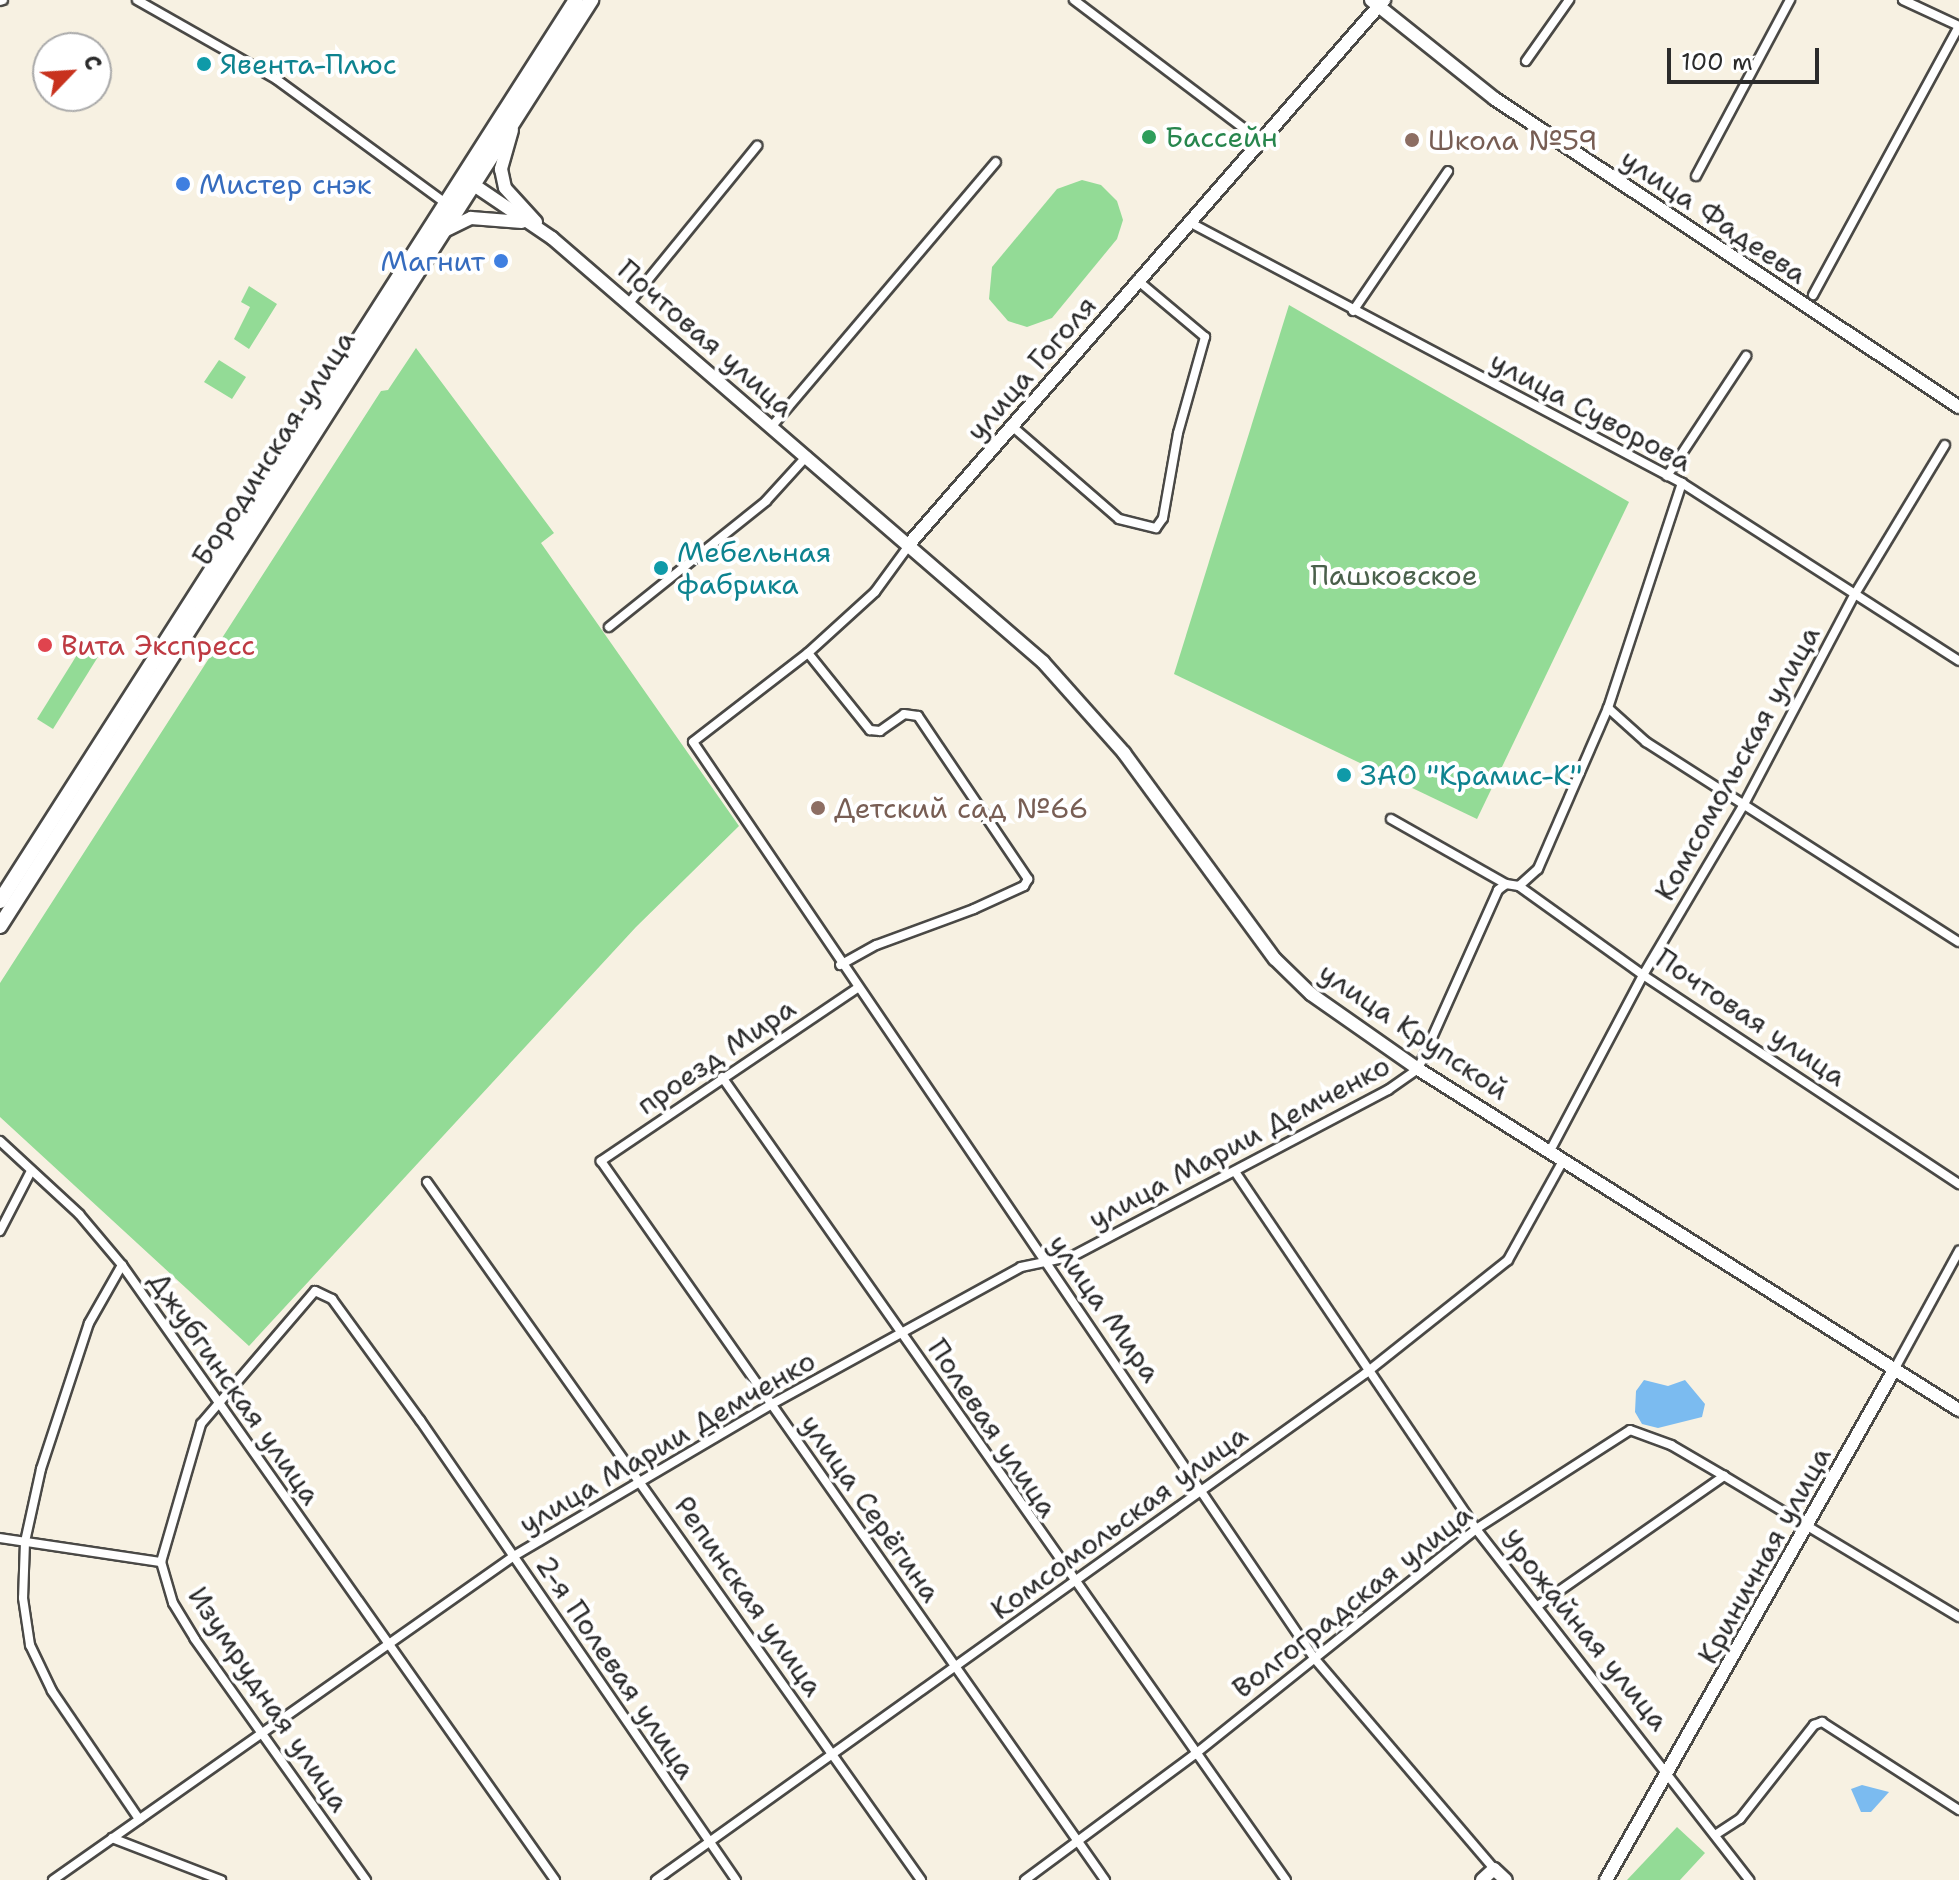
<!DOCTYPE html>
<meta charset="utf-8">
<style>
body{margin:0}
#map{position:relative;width:1959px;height:1880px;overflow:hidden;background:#f7f1e2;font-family:"Shantell Sans",sans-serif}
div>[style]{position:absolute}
.green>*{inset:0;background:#93db96}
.water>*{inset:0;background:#7bbbf0}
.roads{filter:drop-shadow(2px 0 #4a4946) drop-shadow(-2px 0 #4a4946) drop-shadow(0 2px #4a4946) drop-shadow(0 -2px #4a4946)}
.street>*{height:8px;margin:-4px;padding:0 4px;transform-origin:4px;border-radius:4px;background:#fff}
.secondary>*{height:12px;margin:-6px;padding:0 6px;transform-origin:6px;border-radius:6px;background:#fff}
.primary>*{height:14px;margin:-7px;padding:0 7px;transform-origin:7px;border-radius:7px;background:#fff}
.dots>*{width:22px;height:22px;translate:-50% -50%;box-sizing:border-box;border:4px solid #fff;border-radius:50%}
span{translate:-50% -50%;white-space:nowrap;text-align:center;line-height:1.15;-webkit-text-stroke:8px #fff;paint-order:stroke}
.culture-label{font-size:28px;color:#0d838f}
.left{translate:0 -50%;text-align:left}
.leisure-label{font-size:28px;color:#27864d}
.education-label{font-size:28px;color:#785e54}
.shop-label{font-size:28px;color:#366cbe}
.right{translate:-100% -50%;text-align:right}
.street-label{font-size:28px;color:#2b2b2b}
.park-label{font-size:28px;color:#4a604b}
.health-label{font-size:28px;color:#be3a42}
.north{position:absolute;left:32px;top:32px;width:80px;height:80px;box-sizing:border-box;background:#fff;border:2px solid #aaa;border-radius:50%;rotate:65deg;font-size:22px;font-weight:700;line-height:32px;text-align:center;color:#2b2b2b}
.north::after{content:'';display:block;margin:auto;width:28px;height:36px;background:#c8321e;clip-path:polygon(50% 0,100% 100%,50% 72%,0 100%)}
.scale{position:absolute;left:1667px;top:48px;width:152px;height:36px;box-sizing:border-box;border:4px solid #2b2b2b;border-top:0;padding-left:10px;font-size:24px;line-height:28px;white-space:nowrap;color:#2b2b2b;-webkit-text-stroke:6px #fff;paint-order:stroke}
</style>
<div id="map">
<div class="green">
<div style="clip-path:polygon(1082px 180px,1101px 185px,1117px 201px,1123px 220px,1117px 239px,1052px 318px,1027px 327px,1008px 321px,989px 299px,992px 267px,1057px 189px)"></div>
<div style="clip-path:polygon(249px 286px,277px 304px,249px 349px,234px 339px,250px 307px,241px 302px)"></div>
<div style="clip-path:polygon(1289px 305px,1629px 502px,1477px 819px,1174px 674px)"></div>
<div style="clip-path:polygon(416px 348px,554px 533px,541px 543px,739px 826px,636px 927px,249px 1346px,0 1117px,0 983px,381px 391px,388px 390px)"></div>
<div style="clip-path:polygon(219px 360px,246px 377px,232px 399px,204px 382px)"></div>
<div style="clip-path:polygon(85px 642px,101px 652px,53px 729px,37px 719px)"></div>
<div style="clip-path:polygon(1677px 1827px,1705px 1853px,1680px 1880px,1627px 1880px)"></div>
</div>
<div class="water">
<div style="clip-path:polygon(1644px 1380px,1668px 1386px,1685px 1380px,1705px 1404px,1702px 1417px,1658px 1428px,1642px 1424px,1635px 1412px,1636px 1391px)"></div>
<div style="clip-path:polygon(1862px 1785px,1889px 1792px,1871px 1812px,1861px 1812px,1851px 1789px)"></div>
</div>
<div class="roads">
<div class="street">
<div style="left:137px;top:0;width:160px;rotate:29.6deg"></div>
<div style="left:276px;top:79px;width:212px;rotate:36.2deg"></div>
<div style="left:1074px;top:0;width:236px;rotate:37.1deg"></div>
<div style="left:1903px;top:0;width:62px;rotate:24.9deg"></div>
<div style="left:0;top:1px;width:3px;rotate:-18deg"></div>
<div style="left:1526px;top:61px;width:75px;rotate:-54.8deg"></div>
<div style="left:1696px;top:176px;width:200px;rotate:-61.9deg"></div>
<div style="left:1189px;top:222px;width:558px;rotate:27.9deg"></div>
<div style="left:1682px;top:483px;width:329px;rotate:32.7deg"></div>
<div style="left:1813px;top:295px;width:306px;rotate:-61.5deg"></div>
<div style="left:629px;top:303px;width:203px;rotate:-50.8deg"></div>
<div style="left:1353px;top:311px;width:169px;rotate:-55.8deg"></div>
<div style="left:772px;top:426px;width:346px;rotate:-49.7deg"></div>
<div style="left:1013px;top:427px;width:140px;rotate:41deg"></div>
<div style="left:1119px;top:519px;width:38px;rotate:14deg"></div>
<div style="left:1156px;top:528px;width:12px;rotate:-55deg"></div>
<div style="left:1163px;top:518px;width:86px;rotate:-80deg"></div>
<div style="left:1178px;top:433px;width:100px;rotate:-74.3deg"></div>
<div style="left:1205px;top:337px;width:89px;rotate:-140deg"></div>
<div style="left:1667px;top:476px;width:144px;rotate:-56.6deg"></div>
<div style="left:910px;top:544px;width:59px;rotate:126.1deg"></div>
<div style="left:875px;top:592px;width:91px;rotate:137.7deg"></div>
<div style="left:808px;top:653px;width:145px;rotate:142.3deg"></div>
<div style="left:693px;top:742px;width:1107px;rotate:55.86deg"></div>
<div style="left:1314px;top:1658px;width:277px;rotate:49.5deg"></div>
<div style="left:609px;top:627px;width:201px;rotate:-38.7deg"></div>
<div style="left:766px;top:501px;width:61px;rotate:-47.7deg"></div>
<div style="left:808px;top:653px;width:99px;rotate:51.2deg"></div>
<div style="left:870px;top:730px;width:10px;rotate:6deg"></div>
<div style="left:880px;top:731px;width:29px;rotate:-35deg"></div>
<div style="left:904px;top:714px;width:14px;rotate:8deg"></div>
<div style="left:918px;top:716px;width:197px;rotate:56deg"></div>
<div style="left:1028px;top:879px;width:8px;rotate:120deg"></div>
<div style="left:1024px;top:886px;width:55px;rotate:155.3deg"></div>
<div style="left:974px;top:909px;width:104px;rotate:159.8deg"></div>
<div style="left:876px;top:945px;width:41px;rotate:150.9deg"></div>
<div style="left:1608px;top:708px;width:51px;rotate:41.8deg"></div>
<div style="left:1646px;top:742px;width:371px;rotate:32.6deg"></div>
<div style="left:1391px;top:819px;width:132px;rotate:29.5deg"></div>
<div style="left:1519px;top:886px;width:153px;rotate:35.7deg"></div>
<div style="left:1643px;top:975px;width:379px;rotate:33.5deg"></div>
<div style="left:856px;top:989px;width:308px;rotate:146deg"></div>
<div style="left:601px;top:1161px;width:878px;rotate:54.97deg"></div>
<div style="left:722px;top:1077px;width:981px;rotate:54.92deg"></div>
<div style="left:0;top:1141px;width:108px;rotate:42.7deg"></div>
<div style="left:79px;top:1214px;width:67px;rotate:49.9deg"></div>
<div style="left:122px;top:1265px;width:752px;rotate:54.85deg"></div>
<div style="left:1551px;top:1149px;width:197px;rotate:-62.1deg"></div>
<div style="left:1643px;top:975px;width:196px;rotate:-59.4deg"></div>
<div style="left:1743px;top:806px;width:240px;rotate:-62.2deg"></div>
<div style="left:1855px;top:594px;width:174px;rotate:-58.9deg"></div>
<div style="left:1236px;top:1173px;width:429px;rotate:56deg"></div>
<div style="left:1476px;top:1529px;width:445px;rotate:52.1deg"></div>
<div style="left:427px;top:1182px;width:855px;rotate:54.71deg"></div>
<div style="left:0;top:1231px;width:68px;rotate:-62.7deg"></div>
<div style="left:122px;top:1265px;width:67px;rotate:119.6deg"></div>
<div style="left:89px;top:1323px;width:154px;rotate:108.2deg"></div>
<div style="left:41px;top:1469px;width:75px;rotate:102.4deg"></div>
<div style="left:25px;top:1542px;width:56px;rotate:92deg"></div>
<div style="left:23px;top:1598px;width:48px;rotate:81.5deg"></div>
<div style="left:30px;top:1645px;width:51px;rotate:64.4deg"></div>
<div style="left:52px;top:1691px;width:155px;rotate:55.8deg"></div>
<div style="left:1894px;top:1370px;width:136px;rotate:-61.4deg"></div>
<div style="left:0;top:1538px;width:163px;rotate:8.5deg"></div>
<div style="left:1539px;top:1605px;width:226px;rotate:-34.9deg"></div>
<div style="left:1724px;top:1476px;width:274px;rotate:31deg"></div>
<div style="left:1715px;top:1835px;width:30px;rotate:-33deg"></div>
<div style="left:1740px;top:1819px;width:120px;rotate:-51.8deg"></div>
<div style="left:1814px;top:1725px;width:9px;rotate:-21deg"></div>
<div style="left:1822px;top:1722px;width:163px;rotate:32.7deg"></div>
<div style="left:112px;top:1838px;width:117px;rotate:21.1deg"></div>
<div style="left:53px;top:1880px;width:563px;rotate:-35.1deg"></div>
<div style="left:514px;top:1556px;width:299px;rotate:-30.5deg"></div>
<div style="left:772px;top:1404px;width:284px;rotate:-28.8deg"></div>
<div style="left:1021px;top:1267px;width:53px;rotate:-11.9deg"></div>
<div style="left:1073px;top:1256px;width:356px;rotate:-27.8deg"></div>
<div style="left:1388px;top:1090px;width:37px;rotate:-35deg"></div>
<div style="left:1418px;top:1069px;width:196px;rotate:-65.9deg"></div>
<div style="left:1498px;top:890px;width:10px;rotate:-37deg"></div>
<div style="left:1506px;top:884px;width:13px;rotate:9deg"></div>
<div style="left:1519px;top:886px;width:25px;rotate:-42deg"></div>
<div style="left:1538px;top:869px;width:176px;rotate:-66.5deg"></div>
<div style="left:1608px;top:708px;width:237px;rotate:-71.8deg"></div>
<div style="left:366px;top:1880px;width:296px;rotate:-125.4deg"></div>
<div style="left:195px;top:1639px;width:42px;rotate:-121.4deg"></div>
<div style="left:173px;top:1603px;width:43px;rotate:-106.3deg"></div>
<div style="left:161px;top:1562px;width:144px;rotate:-73.8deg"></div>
<div style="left:201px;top:1424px;width:175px;rotate:-49.4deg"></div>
<div style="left:315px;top:1291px;width:19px;rotate:25deg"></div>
<div style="left:332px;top:1299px;width:150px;rotate:54deg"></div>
<div style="left:420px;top:1420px;width:558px;rotate:55.51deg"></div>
<div style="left:656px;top:1880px;width:872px;rotate:-35.53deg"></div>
<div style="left:1366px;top:1373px;width:181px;rotate:-38.5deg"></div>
<div style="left:1508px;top:1260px;width:115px;rotate:-61deg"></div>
<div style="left:1025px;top:1880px;width:210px;rotate:-36.5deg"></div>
<div style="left:1194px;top:1755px;width:361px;rotate:-38.7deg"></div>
<div style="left:1476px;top:1529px;width:183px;rotate:-32.7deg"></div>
<div style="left:1630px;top:1430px;width:44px;rotate:20.1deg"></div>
<div style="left:1671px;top:1445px;width:61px;rotate:30.3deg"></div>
</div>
<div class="secondary">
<div style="left:1371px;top:0;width:159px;rotate:38.6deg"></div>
<div style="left:1495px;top:99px;width:557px;rotate:33.58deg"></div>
<div style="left:512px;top:130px;width:41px;rotate:105.8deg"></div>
<div style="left:501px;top:169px;width:19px;rotate:78deg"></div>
<div style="left:505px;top:188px;width:46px;rotate:47.6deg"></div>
<div style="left:468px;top:181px;width:102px;rotate:34.2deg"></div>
<div style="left:552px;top:238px;width:649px;rotate:40.81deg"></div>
<div style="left:1043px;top:662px;width:122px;rotate:48.3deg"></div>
<div style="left:1124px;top:753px;width:255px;rotate:53.8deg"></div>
<div style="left:1275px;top:959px;width:50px;rotate:44.2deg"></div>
<div style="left:1311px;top:994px;width:131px;rotate:35deg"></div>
<div style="left:1418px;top:1069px;width:640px;rotate:32.22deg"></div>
<div style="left:444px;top:231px;width:30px;rotate:-26deg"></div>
<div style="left:471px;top:218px;width:51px;rotate:4.5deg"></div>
<div style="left:910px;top:543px;width:721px;rotate:-48.88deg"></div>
<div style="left:1482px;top:1880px;width:16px;rotate:-43deg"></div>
<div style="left:1494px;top:1869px;width:16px;rotate:43deg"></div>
<div style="left:1606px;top:1880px;width:586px;rotate:-60.55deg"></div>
</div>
<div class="primary">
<div style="left:0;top:901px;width:1069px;rotate:-57.41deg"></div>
<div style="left:0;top:926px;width:1099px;rotate:-57.45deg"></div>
</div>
</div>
<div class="dots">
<div style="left:204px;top:64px;background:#0f9aa8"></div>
<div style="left:1149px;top:137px;background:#2e9e5b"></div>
<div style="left:1412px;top:140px;background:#8d6e63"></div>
<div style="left:183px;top:184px;background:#3f7fe0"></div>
<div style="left:501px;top:261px;background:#3f7fe0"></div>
<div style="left:661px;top:568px;background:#0f9aa8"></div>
<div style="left:45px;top:645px;background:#e0444e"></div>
<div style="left:1344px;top:775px;background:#0f9aa8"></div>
<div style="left:818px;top:808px;background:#8d6e63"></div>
</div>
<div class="culture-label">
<span class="left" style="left:220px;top:64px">Явента-Плюс</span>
<span class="left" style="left:677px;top:568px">Мебельная<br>фабрика</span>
<span class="left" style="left:1360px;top:775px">ЗАО "Крамис-К"</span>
</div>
<div class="leisure-label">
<span class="left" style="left:1165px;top:137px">Бассейн</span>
</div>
<div class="education-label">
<span class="left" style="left:1428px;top:140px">Школа №59</span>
<span class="left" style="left:834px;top:808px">Детский сад №66</span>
</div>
<div class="shop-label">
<span class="left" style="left:199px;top:184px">Мистер снэк</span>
<span class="right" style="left:485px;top:261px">Магнит</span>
</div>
<div class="street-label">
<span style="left:1714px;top:216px;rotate:34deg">улица Фадеева</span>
<span style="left:706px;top:338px;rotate:41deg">Почтовая улица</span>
<span style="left:1031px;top:368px;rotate:-49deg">улица Гоголя</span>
<span style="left:1591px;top:411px;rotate:28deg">улица Суворова</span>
<span style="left:273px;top:448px;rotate:-57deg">Бородинская улица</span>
<span style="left:1737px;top:763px;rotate:-61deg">Комсомольская улица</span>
<span style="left:1751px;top:1017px;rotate:34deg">Почтовая улица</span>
<span style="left:1414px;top:1031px;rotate:34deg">улица Крупской</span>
<span style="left:716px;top:1056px;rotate:-34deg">проезд Мира</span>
<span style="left:1239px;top:1142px;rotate:-28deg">улица Марии Демченко</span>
<span style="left:1105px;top:1308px;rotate:55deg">улица Мира</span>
<span style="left:235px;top:1388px;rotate:55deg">Джубгинская улица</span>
<span style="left:993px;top:1428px;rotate:56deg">Полевая улица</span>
<span style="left:667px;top:1442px;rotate:-30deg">улица Марии Демченко</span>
<span style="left:871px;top:1508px;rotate:55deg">улица Серёгина</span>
<span style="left:1119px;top:1522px;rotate:-36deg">Комсомольская улица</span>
<span style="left:1764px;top:1555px;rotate:-61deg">Криничная улица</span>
<span style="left:749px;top:1596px;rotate:55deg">Репинская улица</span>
<span style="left:1352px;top:1601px;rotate:-38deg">Волгоградская улица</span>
<span style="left:1585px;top:1630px;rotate:51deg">Урожайная улица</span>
<span style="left:616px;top:1667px;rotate:56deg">2-я Полевая улица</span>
<span style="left:269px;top:1699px;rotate:56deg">Изумрудная улица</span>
</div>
<div class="park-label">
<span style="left:1394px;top:575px">Пашковское</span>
</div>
<div class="health-label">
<span class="left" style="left:61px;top:645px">Вита Экспресс</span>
</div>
<div class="north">С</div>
<div class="scale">100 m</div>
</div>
